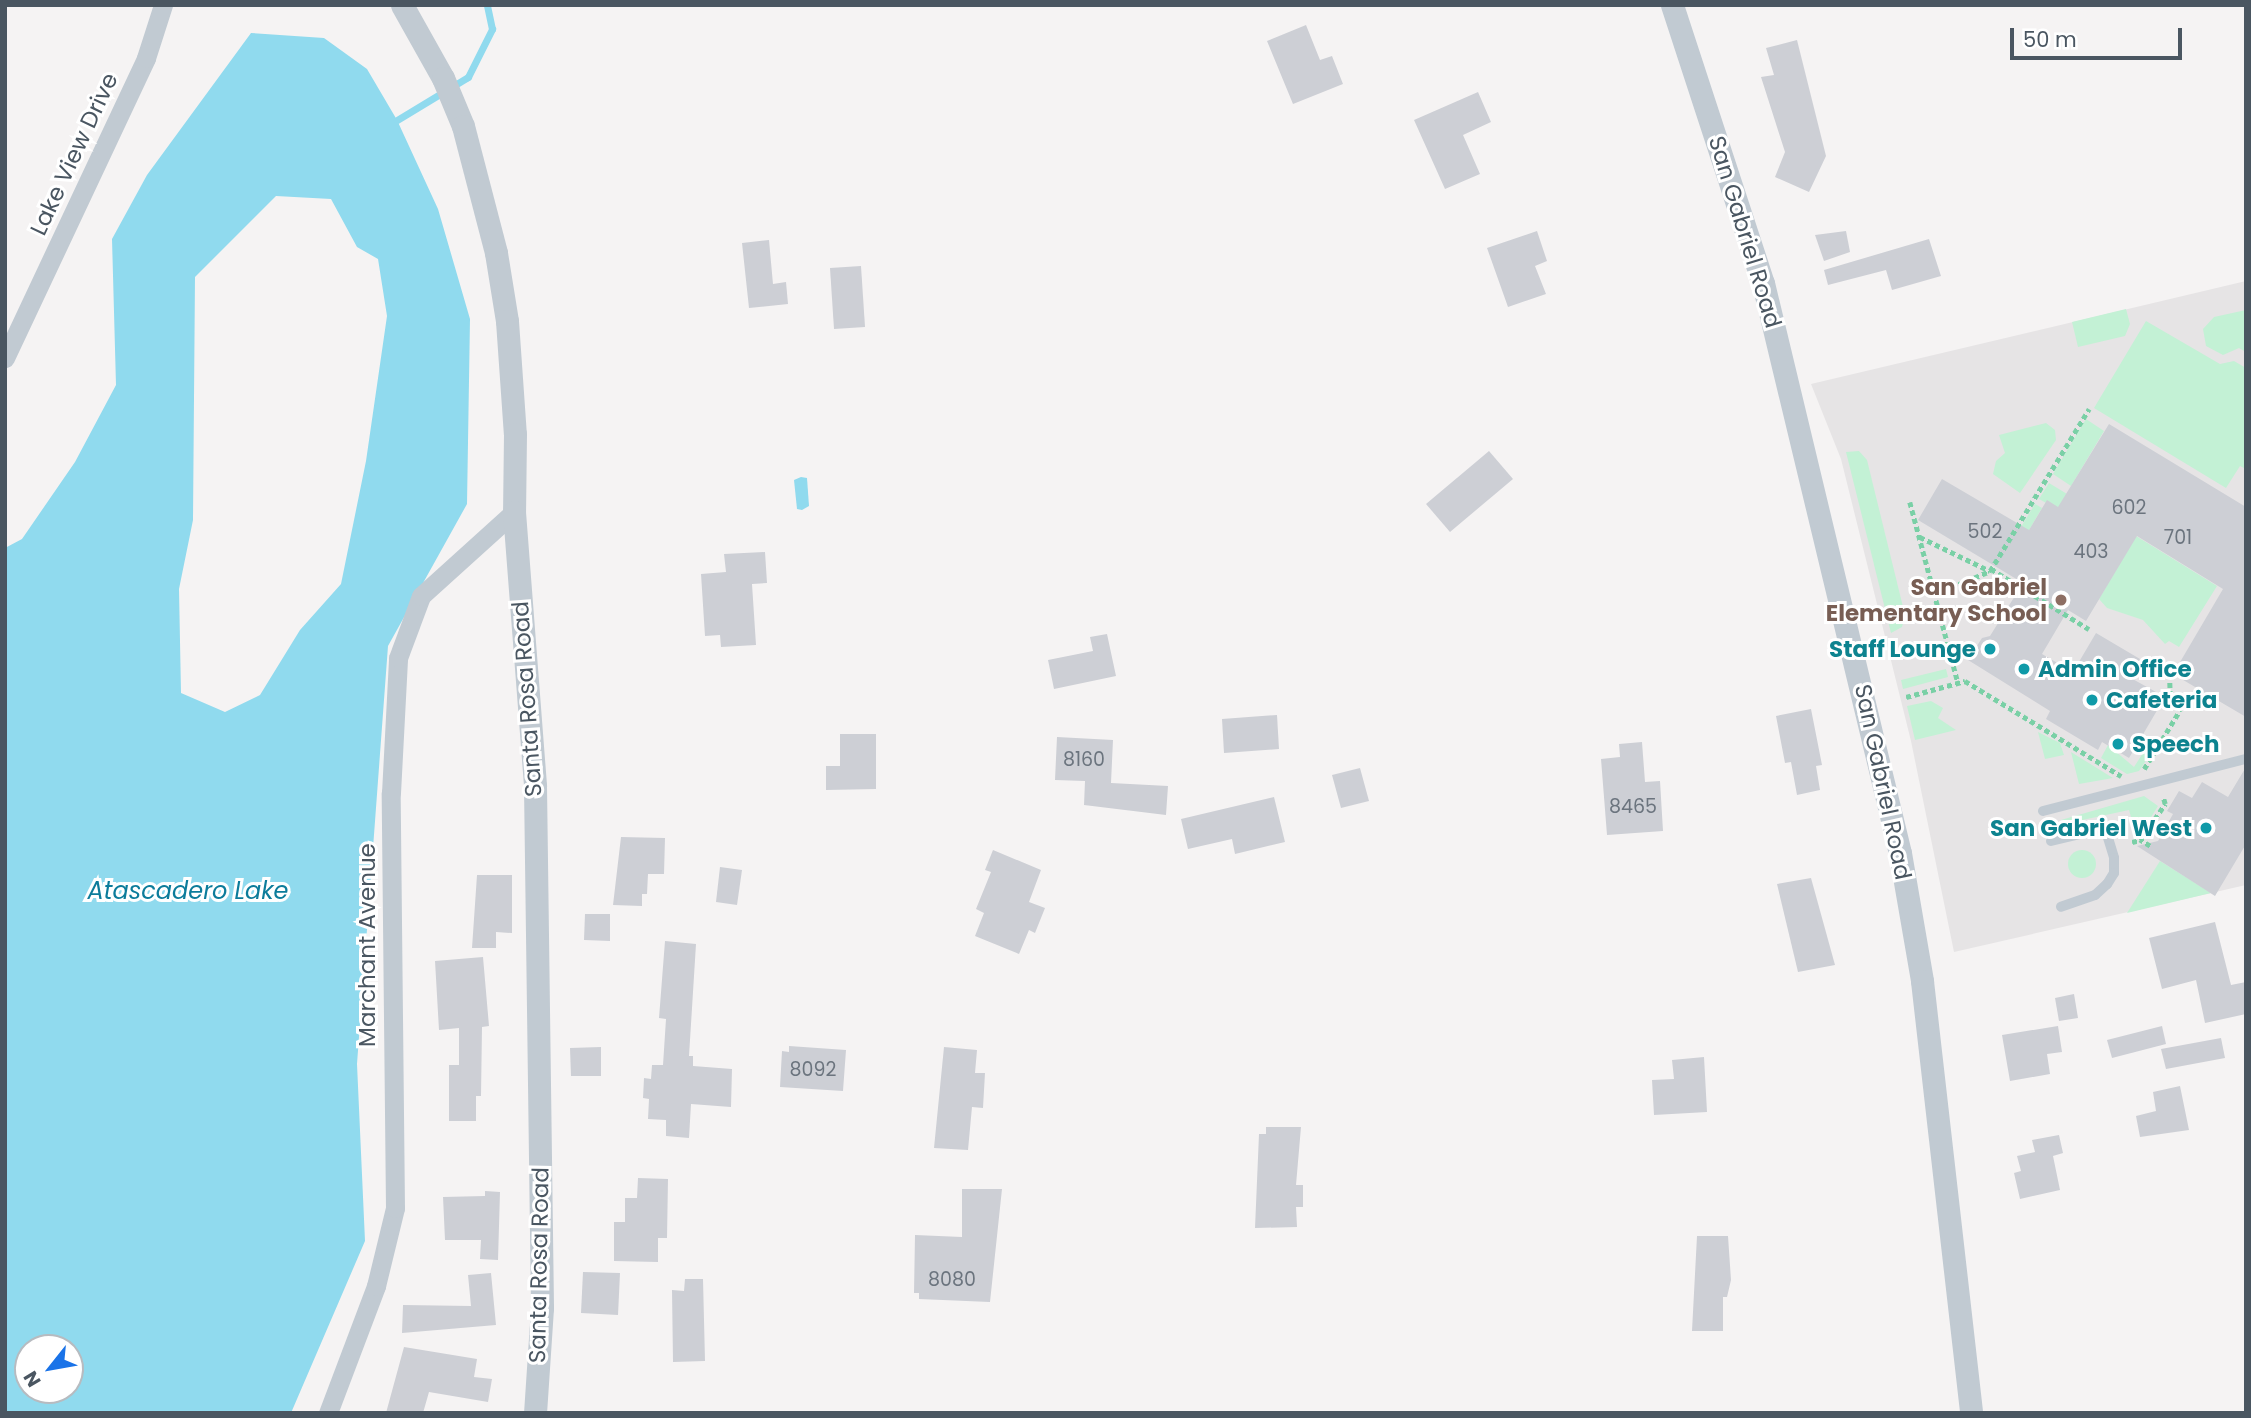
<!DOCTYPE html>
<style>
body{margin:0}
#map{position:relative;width:2251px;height:1418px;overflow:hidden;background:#f5f3f3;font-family:Poppins,sans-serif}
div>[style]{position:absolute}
.education>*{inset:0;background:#e6e4e5}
.green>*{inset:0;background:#c3f1d5}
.round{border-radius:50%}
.water>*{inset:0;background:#90daee}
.stream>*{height:7px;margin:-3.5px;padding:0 3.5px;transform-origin:3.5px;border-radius:3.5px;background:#90daee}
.building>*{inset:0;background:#cdcfd5}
.path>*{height:4.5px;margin-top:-2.25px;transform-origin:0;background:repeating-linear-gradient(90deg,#7ad0a6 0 5px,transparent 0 8.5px)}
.service>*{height:10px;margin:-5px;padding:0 5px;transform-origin:5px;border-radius:5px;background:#c1cad2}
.minor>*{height:19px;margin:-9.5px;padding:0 9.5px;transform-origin:9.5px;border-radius:9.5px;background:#c1cad2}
.tertiary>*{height:23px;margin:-11.5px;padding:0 11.5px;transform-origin:11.5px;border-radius:11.5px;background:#c1cad2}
.dots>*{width:19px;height:19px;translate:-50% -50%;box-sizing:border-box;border:4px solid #fff;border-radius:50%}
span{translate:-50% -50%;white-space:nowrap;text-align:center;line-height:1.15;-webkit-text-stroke:6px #fff;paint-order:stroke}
.number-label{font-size:19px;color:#6b747e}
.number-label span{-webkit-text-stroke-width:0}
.street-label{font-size:23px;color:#4a5661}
.education-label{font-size:23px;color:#785e54;font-weight:700}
.right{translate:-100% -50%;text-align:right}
.culture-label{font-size:23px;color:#0d838f;font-weight:700}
.left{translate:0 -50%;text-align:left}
.water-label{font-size:24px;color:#0c7c9b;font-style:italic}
.frame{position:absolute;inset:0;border:7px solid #4a5661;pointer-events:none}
.north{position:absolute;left:14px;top:1334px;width:70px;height:70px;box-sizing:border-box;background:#fff;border:2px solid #b7bbc0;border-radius:50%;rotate:239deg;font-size:19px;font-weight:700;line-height:28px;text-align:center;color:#4a5661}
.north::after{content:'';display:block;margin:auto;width:24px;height:32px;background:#1a73e8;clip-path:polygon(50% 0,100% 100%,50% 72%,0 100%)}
.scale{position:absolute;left:2010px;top:28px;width:172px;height:32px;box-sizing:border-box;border:4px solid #4a5661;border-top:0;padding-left:9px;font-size:21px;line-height:24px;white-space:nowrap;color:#4a5661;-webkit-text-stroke:5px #fff;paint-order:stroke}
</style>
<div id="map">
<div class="education">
<div style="clip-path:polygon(2246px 281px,2246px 885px,1954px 952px,1911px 741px,1841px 459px,1811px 384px)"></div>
</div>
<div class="green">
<div style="clip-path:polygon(2126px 309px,2130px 324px,2125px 336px,2078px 347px,2072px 322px)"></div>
<div style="clip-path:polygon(2246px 310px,2246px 352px,2239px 348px,2223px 355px,2206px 346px,2203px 329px,2214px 317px)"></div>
<div style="clip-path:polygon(2146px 321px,2220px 364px,2234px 361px,2246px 368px,2246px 469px,2240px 466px,2226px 488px,2094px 408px)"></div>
<div style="clip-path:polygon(2086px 419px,2104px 431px,2071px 486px,2053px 474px)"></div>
<div style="clip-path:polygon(2046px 423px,2055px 430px,2056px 440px,2020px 493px,1993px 474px,1996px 461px,2005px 453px,1999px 435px)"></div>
<div style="clip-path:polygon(1859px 451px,1867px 460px,1905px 615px,1902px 627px,1891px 633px,1846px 452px)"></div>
<div style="clip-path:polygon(2049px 483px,2128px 531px,2120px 544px,2039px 499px)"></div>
<div style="clip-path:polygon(2035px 504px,2042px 508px,2025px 537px,2018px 532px)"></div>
<div style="clip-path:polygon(2136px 536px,2217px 586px,2179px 647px,2169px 641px,2165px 644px,2143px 620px,2107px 608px,2099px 599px)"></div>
<div style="clip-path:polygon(1946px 669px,1948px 677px,1903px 689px,1901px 680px)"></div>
<div style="clip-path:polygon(1931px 701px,1943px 708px,1938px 718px,1956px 730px,1915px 740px,1907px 706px)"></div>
<div style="clip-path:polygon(2038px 732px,2060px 743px,2064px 755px,2045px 759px)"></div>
<div style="clip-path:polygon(2108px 745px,2134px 767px,2143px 753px,2149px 756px,2139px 771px,2127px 774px,2101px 758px)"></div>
<div style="clip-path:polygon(2071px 752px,2113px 778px,2079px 784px)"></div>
<div style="clip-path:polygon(2144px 796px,2158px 806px,2140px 835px,2135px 831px,2129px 810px,2064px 824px,2061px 820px)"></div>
<div class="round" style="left:2068px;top:850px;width:28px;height:28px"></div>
<div style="clip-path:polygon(2160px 861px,2211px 893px,2127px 913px)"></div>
</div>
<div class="water">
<div style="clip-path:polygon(evenodd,251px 33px,324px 38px,367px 69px,397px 120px,438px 209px,470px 319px,467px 504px,388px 646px,357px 1064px,365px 1241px,291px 1413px,5px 1413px,5px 548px,22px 539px,75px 462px,116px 385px,112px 239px,147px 175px,251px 33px,276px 196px,331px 199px,357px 247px,378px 259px,387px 316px,366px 461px,341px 584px,300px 630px,260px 695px,225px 712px,181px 693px,179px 589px,193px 520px,195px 277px,276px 196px,251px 33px,28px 1348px,70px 1348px,70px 1390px,28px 1390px,28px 1348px)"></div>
<div style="clip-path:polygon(801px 477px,807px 478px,809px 506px,802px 510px,797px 509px,794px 480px)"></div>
</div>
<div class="stream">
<div style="left:397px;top:120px;width:83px;rotate:-31.2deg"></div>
<div style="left:468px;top:77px;width:54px;rotate:-63.4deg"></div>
<div style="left:492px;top:29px;width:25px;rotate:-102deg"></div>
</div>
<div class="building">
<div style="clip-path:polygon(1306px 25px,1320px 60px,1332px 56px,1343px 84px,1293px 104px,1267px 41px)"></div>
<div style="clip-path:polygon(1797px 40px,1826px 156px,1809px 192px,1775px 177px,1785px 152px,1761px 77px,1774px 75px,1766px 48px)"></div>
<div style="clip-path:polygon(1478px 92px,1491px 122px,1463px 135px,1480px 174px,1445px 189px,1414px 120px)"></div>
<div style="clip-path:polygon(1537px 231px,1547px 261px,1535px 266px,1546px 294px,1508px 307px,1487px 248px)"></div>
<div style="clip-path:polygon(1846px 231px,1850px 252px,1824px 261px,1815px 235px)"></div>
<div style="clip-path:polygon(1929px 239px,1941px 276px,1892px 290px,1886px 270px,1828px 285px,1824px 270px)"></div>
<div style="clip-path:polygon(769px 240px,773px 284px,786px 282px,788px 304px,749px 308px,742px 243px)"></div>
<div style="clip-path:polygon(861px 266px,865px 327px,834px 329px,830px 268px)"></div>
<div style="clip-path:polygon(2109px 424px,2246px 507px,2246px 717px,2173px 674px,2223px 589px,2137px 536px,2086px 621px,2068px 610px,2042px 654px,2073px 672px,2096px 633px,2140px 659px,2129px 677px,2165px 697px,2129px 758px,2102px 742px,2098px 750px,2046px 719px,2050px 711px,1968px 660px,1982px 638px,1990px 636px,2023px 583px,1918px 520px,1942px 479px,2029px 530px,2047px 500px,2058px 507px)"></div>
<div style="clip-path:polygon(1489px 451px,1513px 479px,1450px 532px,1426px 504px)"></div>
<div style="clip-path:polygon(765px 552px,767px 583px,752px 584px,756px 645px,721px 647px,720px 635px,705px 636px,701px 574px,726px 572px,724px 554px)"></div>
<div style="clip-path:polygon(1107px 634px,1116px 676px,1054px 689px,1048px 660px,1093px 651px,1090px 637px)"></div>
<div style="clip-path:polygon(1811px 709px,1822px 765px,1816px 766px,1820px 790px,1797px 795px,1791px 762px,1785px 763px,1776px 716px)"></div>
<div style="clip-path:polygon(1277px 715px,1279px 749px,1224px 753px,1222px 719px)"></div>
<div style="clip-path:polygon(840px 734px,876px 734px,876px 789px,826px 790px,826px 766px,840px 766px)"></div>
<div style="clip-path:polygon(1057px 737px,1113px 740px,1111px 783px,1168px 786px,1166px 815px,1084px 805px,1085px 781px,1055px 780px)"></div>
<div style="clip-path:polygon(1642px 742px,1645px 782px,1660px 781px,1663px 831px,1607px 835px,1601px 759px,1620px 757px,1619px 744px)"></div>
<div style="clip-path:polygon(2246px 767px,2246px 844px,2215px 896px,2137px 846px,2158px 841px,2173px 814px,2167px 811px,2179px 791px,2192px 798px,2202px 782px,2228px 797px)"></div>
<div style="clip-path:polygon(1360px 768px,1369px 801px,1341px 808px,1332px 775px)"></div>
<div style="clip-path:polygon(1274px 797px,1285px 842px,1235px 854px,1232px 839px,1188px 849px,1181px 819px)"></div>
<div style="clip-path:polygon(621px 837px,665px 838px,664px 874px,648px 874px,647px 894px,642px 894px,642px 906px,613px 905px)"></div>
<div style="clip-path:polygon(993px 850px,1041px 870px,1029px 902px,1045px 908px,1035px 933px,1029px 930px,1019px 954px,975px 936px,984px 913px,976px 909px,991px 872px,985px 870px)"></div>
<div style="clip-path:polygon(720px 867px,742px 870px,737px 905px,716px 902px)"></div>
<div style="clip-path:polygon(477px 875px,512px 875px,512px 933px,496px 932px,496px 948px,472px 948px)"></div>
<div style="clip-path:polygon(1811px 878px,1835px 965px,1798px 972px,1777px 884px)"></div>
<div style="clip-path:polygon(585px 914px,610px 914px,610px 941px,584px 940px)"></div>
<div style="clip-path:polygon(2215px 922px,2231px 985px,2246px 982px,2246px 1014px,2205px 1023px,2196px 980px,2162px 989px,2149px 938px)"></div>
<div style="clip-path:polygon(665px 941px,696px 944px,689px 1056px,693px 1056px,693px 1066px,732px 1069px,731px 1107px,691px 1104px,689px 1138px,666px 1136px,666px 1120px,648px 1119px,649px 1099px,643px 1098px,644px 1078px,651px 1079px,652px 1065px,663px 1065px,666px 1019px,659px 1018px)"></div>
<div style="clip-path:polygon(483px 957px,489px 1026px,482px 1027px,481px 1096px,476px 1096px,476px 1121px,449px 1121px,449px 1065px,459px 1065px,459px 1028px,439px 1030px,435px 961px)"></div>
<div style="clip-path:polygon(2074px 994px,2078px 1018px,2059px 1021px,2055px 998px)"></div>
<div style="clip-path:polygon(2058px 1026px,2062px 1052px,2047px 1054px,2050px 1074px,2010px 1081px,2002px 1035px)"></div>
<div style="clip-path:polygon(2162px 1026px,2166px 1044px,2112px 1058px,2107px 1040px)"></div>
<div style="clip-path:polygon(2221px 1038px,2225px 1058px,2166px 1069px,2161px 1049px)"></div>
<div style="clip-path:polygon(789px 1046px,846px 1050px,843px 1091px,780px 1087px,782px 1051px,789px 1052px)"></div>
<div style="clip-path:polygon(601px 1047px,601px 1076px,571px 1076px,570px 1048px)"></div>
<div style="clip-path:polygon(944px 1047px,977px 1050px,975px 1073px,985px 1073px,983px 1108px,972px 1107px,968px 1150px,934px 1148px)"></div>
<div style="clip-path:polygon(1704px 1057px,1707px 1112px,1654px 1115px,1652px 1080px,1674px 1079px,1672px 1060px)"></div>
<div style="clip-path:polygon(2180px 1086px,2189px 1130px,2140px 1137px,2136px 1116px,2156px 1111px,2153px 1092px)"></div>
<div style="clip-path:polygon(1266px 1127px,1301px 1127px,1296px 1185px,1303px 1185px,1303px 1207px,1296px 1207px,1297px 1227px,1255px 1228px,1259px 1134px,1266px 1134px)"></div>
<div style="clip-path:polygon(2059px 1135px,2063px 1153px,2053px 1156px,2060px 1190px,2020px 1199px,2014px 1173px,2021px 1171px,2017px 1156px,2035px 1152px,2032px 1140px)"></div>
<div style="clip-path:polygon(638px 1178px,668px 1179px,667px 1238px,658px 1238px,658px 1262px,614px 1261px,614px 1222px,625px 1222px,625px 1198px,637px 1198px)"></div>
<div style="clip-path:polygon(962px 1189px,1002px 1189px,990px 1302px,919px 1299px,919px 1293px,914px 1293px,915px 1235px,962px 1237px)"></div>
<div style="clip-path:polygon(485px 1191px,500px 1192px,498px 1260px,480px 1259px,481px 1240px,445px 1240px,443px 1197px,485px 1196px)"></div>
<div style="clip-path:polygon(1697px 1236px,1728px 1236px,1731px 1280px,1727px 1297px,1723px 1297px,1723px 1331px,1692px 1331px)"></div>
<div style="clip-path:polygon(583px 1272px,620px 1273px,618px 1315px,581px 1313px)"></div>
<div style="clip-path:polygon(491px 1273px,496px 1325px,402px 1333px,403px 1305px,471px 1306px,468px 1275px)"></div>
<div style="clip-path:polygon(685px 1279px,703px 1279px,705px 1361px,673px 1362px,672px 1290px,684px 1291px)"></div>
<div style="clip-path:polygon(404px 1347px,477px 1359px,474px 1377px,492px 1379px,488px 1402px,429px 1392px,423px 1413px,386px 1413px)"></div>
</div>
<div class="path">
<div style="left:1910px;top:502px;width:187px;rotate:75.1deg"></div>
<div style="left:1920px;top:537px;width:78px;rotate:25.9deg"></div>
<div style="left:1991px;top:569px;width:115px;rotate:31.5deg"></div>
<div style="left:1935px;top:594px;width:60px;rotate:-22.7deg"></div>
<div style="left:1990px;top:571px;width:190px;rotate:-58.6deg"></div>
<div style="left:1906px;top:697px;width:61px;rotate:-15.2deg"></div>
<div style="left:1965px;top:681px;width:183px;rotate:31.3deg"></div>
<div style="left:2144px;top:769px;width:69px;rotate:-58.6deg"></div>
<div style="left:2180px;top:710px;width:17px;rotate:-126deg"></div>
<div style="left:2170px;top:696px;width:26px;rotate:-92deg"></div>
<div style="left:2132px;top:842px;width:8px;rotate:-14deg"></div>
<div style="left:2150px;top:846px;width:12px;rotate:-149deg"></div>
<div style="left:2140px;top:840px;width:44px;rotate:-55.2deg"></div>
<div style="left:2165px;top:804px;width:7px;rotate:-106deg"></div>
</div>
<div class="service">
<div style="left:2043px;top:811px;width:210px;rotate:-14.4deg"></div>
<div style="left:2051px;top:841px;width:56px;rotate:-13.5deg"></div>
<div style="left:2105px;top:828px;width:31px;rotate:73deg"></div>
<div style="left:2114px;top:858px;width:15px;rotate:90deg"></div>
<div style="left:2114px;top:873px;width:13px;rotate:122deg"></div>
<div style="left:2107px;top:884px;width:16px;rotate:137deg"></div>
<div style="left:2095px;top:895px;width:36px;rotate:161deg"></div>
</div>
<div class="minor">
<div style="left:5px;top:358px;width:331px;rotate:-64.8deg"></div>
<div style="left:146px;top:58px;width:56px;rotate:-72.2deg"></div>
<div style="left:328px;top:1413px;width:136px;rotate:-69.3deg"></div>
<div style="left:376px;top:1286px;width:80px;rotate:-76.3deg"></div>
<div style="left:395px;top:1208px;width:415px;rotate:-90.6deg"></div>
<div style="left:391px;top:793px;width:135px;rotate:-87deg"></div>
<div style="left:398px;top:658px;width:66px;rotate:-69.6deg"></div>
<div style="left:421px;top:596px;width:125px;rotate:-42.1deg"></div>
</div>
<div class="tertiary">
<div style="left:402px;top:5px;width:84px;rotate:60.7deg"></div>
<div style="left:443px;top:78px;width:52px;rotate:67.4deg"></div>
<div style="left:463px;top:126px;width:131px;rotate:75.4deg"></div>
<div style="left:496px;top:253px;width:69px;rotate:80.8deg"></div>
<div style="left:507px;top:321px;width:113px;rotate:86deg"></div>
<div style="left:515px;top:434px;width:78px;rotate:90.7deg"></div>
<div style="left:514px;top:512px;width:275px;rotate:85.6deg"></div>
<div style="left:535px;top:786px;width:522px;rotate:89.23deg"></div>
<div style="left:542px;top:1308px;width:105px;rotate:93.8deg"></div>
<div style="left:1672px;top:5px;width:293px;rotate:71.9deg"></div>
<div style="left:1763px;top:283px;width:586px;rotate:76.49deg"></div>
<div style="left:1900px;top:853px;width:130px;rotate:80.2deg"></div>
<div style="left:1922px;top:981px;width:435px;rotate:83.5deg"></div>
</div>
<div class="dots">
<div style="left:2061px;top:600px;background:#8d6e63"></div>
<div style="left:1990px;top:649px;background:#0f9aa8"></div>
<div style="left:2024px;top:669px;background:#0f9aa8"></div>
<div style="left:2092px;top:700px;background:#0f9aa8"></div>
<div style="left:2118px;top:744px;background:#0f9aa8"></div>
<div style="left:2206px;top:828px;background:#0f9aa8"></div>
</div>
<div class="number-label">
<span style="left:2129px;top:508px">602</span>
<span style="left:1985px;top:532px">502</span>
<span style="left:2178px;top:538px">701</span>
<span style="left:2091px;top:552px">403</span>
<span style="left:1084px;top:760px">8160</span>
<span style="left:1633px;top:807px">8465</span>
<span style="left:813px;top:1070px">8092</span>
<span style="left:952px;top:1280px">8080</span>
</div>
<div class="street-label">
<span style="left:74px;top:154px;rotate:-65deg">Lake View Drive</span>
<span style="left:1745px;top:232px;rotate:73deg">San Gabriel Road</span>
<span style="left:527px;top:699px;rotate:-94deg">Santa Rosa Road</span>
<span style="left:1883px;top:782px;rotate:78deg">San Gabriel Road</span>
<span style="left:367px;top:945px;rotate:-90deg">Marchant Avenue</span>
<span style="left:539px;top:1265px;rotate:-89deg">Santa Rosa Road</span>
</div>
<div class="education-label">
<span class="right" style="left:2047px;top:600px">San Gabriel<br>Elementary School</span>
</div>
<div class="culture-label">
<span class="right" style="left:1976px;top:649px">Staff Lounge</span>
<span class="left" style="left:2038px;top:669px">Admin Office</span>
<span class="left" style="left:2106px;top:700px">Cafeteria</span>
<span class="left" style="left:2132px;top:744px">Speech</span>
<span class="right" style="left:2192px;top:828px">San Gabriel West</span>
</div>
<div class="water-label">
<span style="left:188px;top:891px">Atascadero Lake</span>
</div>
<div class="frame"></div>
<div class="north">N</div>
<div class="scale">50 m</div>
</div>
